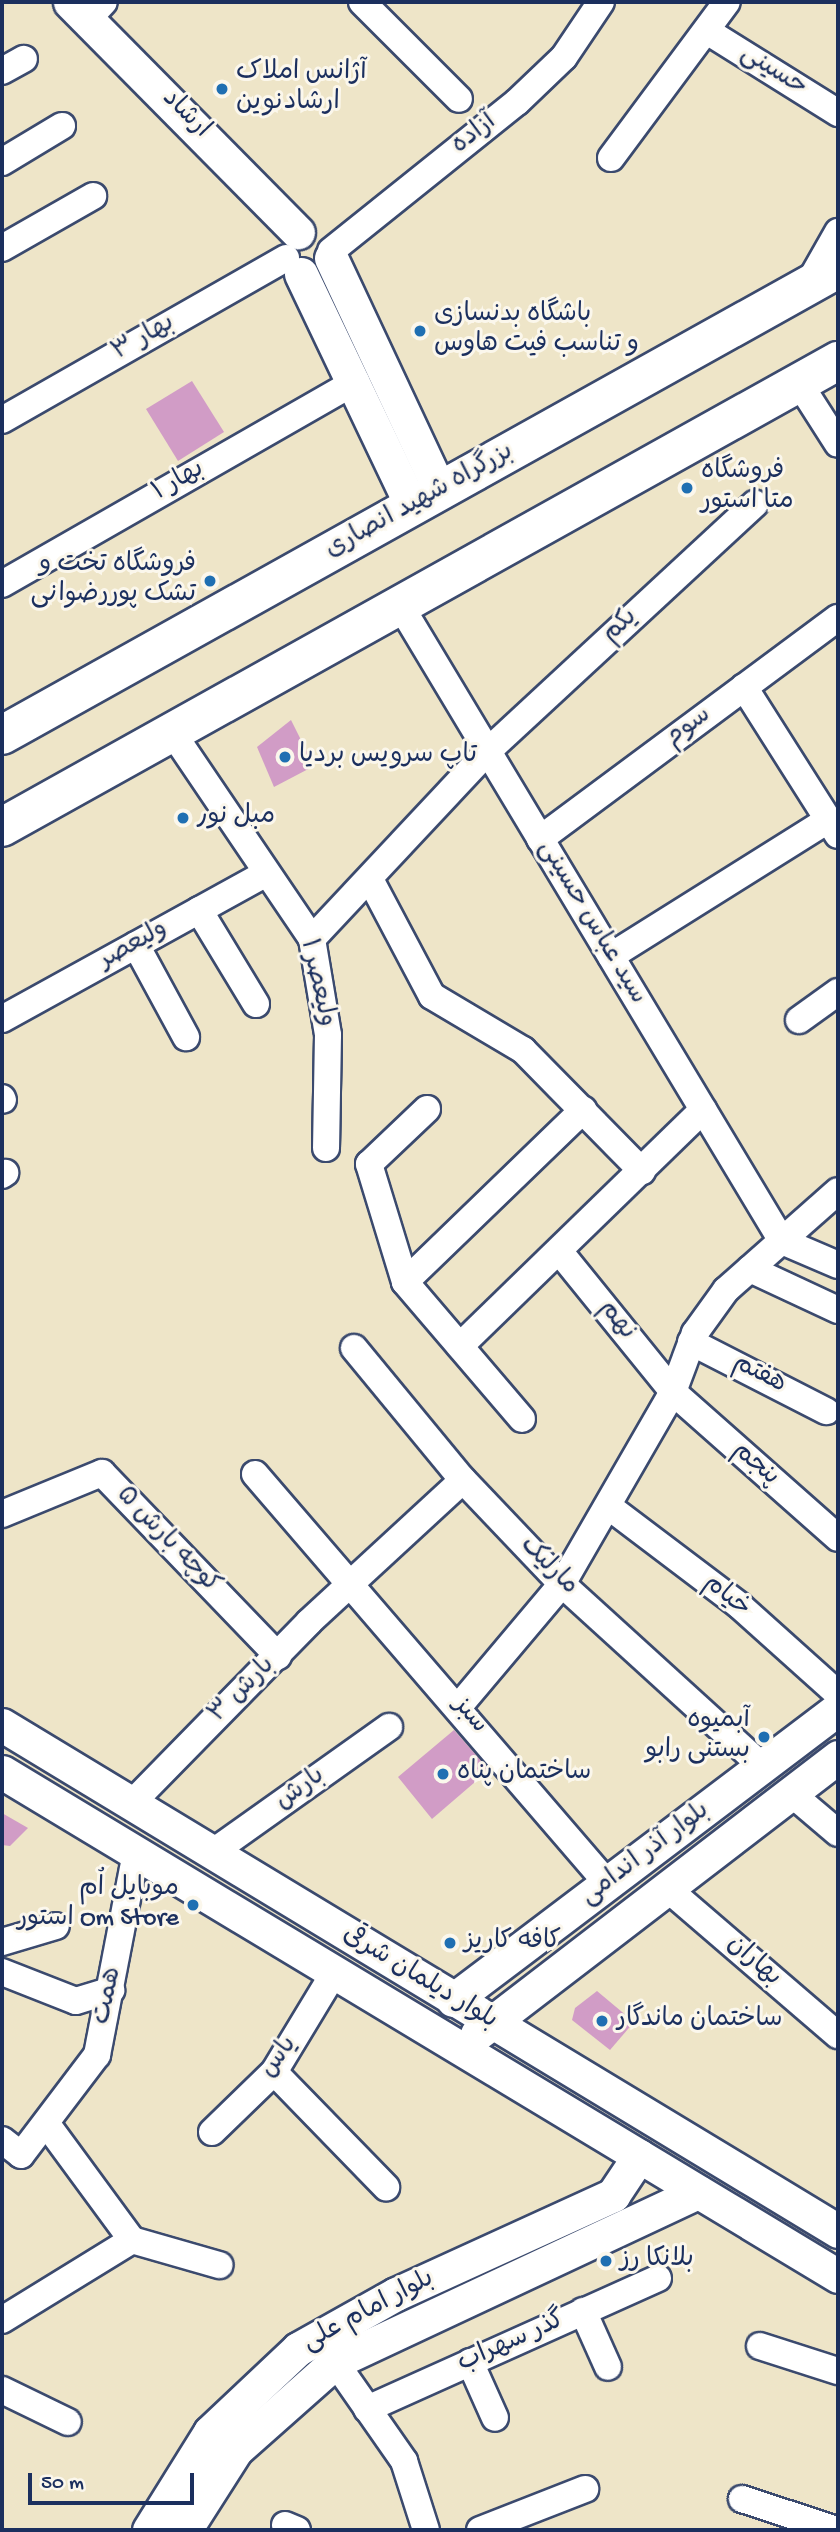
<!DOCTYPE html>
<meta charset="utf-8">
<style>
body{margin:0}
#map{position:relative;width:840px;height:2532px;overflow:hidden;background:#eee5c8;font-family:"Gochi Hand","Playpen Sans Arabic",sans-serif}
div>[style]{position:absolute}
.building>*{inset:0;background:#d19cc6}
.roads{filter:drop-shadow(2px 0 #3b4a6e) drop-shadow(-2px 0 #3b4a6e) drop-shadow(0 2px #3b4a6e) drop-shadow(0 -2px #3b4a6e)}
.minor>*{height:26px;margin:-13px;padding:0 13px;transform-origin:13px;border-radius:13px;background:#fff}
.major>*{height:33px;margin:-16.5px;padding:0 16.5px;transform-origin:16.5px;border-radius:16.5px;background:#fff}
.highway>*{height:38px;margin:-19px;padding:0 19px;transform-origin:19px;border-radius:19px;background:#fff}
.dots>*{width:19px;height:19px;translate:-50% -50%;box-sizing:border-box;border:4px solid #fbf7ec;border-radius:50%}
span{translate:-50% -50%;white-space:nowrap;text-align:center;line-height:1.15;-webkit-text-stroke:6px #fbf7ec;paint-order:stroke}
.street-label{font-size:26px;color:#1b2f5e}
.poi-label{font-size:26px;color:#1b2f5e}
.left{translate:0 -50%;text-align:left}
.right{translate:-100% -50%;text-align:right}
.frame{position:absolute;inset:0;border:4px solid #1b2f5e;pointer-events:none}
.scale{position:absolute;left:28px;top:2473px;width:166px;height:32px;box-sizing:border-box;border:4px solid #1b2f5e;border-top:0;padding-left:9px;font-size:21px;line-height:24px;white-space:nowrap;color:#1b2f5e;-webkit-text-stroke:5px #fbf7ec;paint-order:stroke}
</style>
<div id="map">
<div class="building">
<div style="clip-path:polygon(192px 381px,224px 432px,178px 461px,146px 409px)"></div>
<div style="clip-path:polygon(291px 720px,314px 766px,274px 787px,257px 747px)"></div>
<div style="clip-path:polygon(454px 1730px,489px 1770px,432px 1819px,398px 1777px)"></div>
<div style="clip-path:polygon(2px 1813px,28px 1828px,10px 1846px,2px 1845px)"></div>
<div style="clip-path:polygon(597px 1991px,634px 2022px,610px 2050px,572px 2020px,575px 2008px)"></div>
</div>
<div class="roads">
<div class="minor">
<div style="left:362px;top:2px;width:137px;rotate:45deg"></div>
<div style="left:88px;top:19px;width:23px;rotate:-47deg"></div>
<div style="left:707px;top:31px;width:155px;rotate:32deg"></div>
<div style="left:2px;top:71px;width:25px;rotate:-29deg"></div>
<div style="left:611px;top:158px;width:194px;rotate:-53.4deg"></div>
<div style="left:2px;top:162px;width:70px;rotate:-31deg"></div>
<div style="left:2px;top:248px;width:105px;rotate:-29.7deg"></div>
<div style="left:331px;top:251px;width:238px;rotate:-38.7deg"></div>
<div style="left:517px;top:102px;width:65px;rotate:-43.8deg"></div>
<div style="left:564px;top:57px;width:66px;rotate:-56.1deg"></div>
<div style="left:809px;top:283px;width:59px;rotate:-60.4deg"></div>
<div style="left:799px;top:383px;width:72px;rotate:57.4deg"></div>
<div style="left:2px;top:420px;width:327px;rotate:-29.7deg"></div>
<div style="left:2px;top:584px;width:408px;rotate:-29.8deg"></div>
<div style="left:400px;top:605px;width:742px;rotate:59.01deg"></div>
<div style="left:782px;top:1241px;width:61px;rotate:23.2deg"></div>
<div style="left:744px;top:687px;width:175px;rotate:57.6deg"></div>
<div style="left:172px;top:732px;width:250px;rotate:55.9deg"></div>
<div style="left:312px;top:939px;width:97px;rotate:80.5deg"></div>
<div style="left:328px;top:1035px;width:113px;rotate:91deg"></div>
<div style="left:540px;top:839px;width:371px;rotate:-36.6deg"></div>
<div style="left:371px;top:881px;width:130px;rotate:62.1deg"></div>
<div style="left:432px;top:996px;width:106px;rotate:30.7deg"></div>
<div style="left:523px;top:1050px;width:170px;rotate:45.5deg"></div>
<div style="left:199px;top:910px;width:110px;rotate:58.8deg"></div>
<div style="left:312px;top:939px;width:258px;rotate:-46.9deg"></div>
<div style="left:488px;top:751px;width:364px;rotate:-42.8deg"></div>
<div style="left:136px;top:945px;width:105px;rotate:61.5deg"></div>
<div style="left:611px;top:956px;width:257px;rotate:-32.1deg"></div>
<div style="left:2px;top:1019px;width:302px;rotate:-28.9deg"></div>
<div style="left:799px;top:1020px;width:48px;rotate:-35.7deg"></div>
<div style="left:2px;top:1098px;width:2px;rotate:63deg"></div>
<div style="left:427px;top:1109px;width:80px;rotate:136.5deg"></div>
<div style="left:369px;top:1164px;width:123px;rotate:73deg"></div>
<div style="left:405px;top:1282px;width:180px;rotate:49.5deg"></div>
<div style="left:2px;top:1175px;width:4px;rotate:-34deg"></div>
<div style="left:559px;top:1251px;width:181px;rotate:51deg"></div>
<div style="left:673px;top:1392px;width:220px;rotate:41.5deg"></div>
<div style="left:750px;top:1269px;width:97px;rotate:25deg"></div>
<div style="left:405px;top:1282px;width:248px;rotate:-44deg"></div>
<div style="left:691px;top:1342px;width:152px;rotate:27.1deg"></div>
<div style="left:460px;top:1346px;width:339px;rotate:-44.2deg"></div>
<div style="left:354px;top:1348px;width:171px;rotate:50.5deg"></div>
<div style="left:463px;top:1480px;width:144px;rotate:46.4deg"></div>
<div style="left:562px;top:1584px;width:272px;rotate:42.3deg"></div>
<div style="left:255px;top:1474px;width:540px;rotate:49.28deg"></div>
<div style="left:608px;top:1506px;width:166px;rotate:37.1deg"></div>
<div style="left:740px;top:1606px;width:132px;rotate:41.9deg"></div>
<div style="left:2px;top:1514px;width:108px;rotate:-22.3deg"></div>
<div style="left:102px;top:1473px;width:254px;rotate:46.1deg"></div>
<div style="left:460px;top:1705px;width:158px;rotate:-49.9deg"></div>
<div style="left:562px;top:1584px;width:222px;rotate:-60deg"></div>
<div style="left:673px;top:1392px;width:63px;rotate:-69.6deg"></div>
<div style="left:695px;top:1333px;width:53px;rotate:-54.2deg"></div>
<div style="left:726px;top:1290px;width:149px;rotate:-41.5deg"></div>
<div style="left:792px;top:1794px;width:60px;rotate:40.3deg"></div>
<div style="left:133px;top:1802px;width:252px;rotate:-45.6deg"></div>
<div style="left:309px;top:1622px;width:209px;rotate:-42.7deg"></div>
<div style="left:213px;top:1852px;width:216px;rotate:-35.4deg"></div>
<div style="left:668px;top:1889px;width:224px;rotate:40.7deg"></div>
<div style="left:2px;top:1942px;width:56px;rotate:-16.5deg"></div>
<div style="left:2px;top:1972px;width:79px;rotate:21.4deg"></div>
<div style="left:76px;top:2001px;width:37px;rotate:-17deg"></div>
<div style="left:274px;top:2072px;width:161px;rotate:45.8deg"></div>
<div style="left:46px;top:2123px;width:145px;rotate:53.7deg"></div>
<div style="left:212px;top:2132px;width:86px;rotate:-44.1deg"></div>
<div style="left:274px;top:2072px;width:116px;rotate:-58.8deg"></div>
<div style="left:2px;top:2140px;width:24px;rotate:38deg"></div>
<div style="left:21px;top:2155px;width:126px;rotate:-52.8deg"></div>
<div style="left:97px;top:2055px;width:206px;rotate:-79.1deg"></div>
<div style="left:583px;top:2311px;width:61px;rotate:65.9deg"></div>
<div style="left:2px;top:2320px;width:153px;rotate:-31.6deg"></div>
<div style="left:132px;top:2240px;width:91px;rotate:16deg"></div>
<div style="left:760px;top:2346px;width:82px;rotate:17.8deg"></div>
<div style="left:335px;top:2362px;width:121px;rotate:55.1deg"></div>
<div style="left:404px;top:2461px;width:72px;rotate:72.3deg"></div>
<div style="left:470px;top:2362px;width:61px;rotate:65.9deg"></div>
<div style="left:2px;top:2390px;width:73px;rotate:25.9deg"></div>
<div style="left:367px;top:2409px;width:319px;rotate:-24.2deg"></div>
<div style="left:742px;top:2499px;width:100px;rotate:18.1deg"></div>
<div style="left:285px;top:2525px;width:13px;rotate:23deg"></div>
<div style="left:480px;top:2530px;width:113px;rotate:-21.3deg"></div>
</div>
<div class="major">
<div style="left:70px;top:2px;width:324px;rotate:45.3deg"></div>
<div style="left:331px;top:258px;width:257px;rotate:64.9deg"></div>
<div style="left:301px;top:274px;width:258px;rotate:64.5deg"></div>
<div style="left:2px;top:1725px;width:977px;rotate:31.18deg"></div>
<div style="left:2px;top:1772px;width:976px;rotate:31.08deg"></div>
<div style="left:453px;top:2000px;width:483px;rotate:-37.1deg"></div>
<div style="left:477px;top:2034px;width:455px;rotate:-37.5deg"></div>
<div style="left:149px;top:2530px;width:115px;rotate:-58.1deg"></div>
<div style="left:210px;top:2432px;width:121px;rotate:-43.3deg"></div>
<div style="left:298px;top:2349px;width:112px;rotate:-29.3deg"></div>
<div style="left:396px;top:2294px;width:239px;rotate:-24.5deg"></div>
<div style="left:613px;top:2195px;width:47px;rotate:-56.3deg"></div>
<div style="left:185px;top:2530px;width:95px;rotate:-57.5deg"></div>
<div style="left:236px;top:2450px;width:132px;rotate:-41.6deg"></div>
<div style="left:335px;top:2362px;width:401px;rotate:-25.1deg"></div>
</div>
<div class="highway">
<div style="left:2px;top:735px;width:957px;rotate:-29.14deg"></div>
<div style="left:2px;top:827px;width:957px;rotate:-29.14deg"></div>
</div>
</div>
<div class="dots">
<div style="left:222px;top:89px;background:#1f6fb2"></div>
<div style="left:420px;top:331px;background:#1f6fb2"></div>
<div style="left:687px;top:488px;background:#1f6fb2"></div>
<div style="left:210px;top:581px;background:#1f6fb2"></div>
<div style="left:285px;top:757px;background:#1f6fb2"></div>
<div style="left:183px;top:818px;background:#1f6fb2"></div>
<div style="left:764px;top:1737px;background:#1f6fb2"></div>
<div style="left:443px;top:1774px;background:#1f6fb2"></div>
<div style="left:193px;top:1905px;background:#1f6fb2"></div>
<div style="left:450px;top:1943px;background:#1f6fb2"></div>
<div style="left:602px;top:2021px;background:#1f6fb2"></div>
<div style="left:606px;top:2261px;background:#1f6fb2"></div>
</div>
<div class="street-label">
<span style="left:773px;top:72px;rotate:32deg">حسینی</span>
<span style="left:185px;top:115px;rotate:45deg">ارشاد</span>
<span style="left:475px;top:135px;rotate:-38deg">آزاده</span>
<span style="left:144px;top:339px;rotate:-30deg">بهار ۳</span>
<span style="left:179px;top:482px;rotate:-30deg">بهار ۱</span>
<span style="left:420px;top:502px;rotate:-29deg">بزرگراه شهید انصاری</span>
<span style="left:621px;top:627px;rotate:-43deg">یکم</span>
<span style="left:689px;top:728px;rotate:-37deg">سوم</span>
<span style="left:591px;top:923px;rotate:59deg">سید عباس حسینی</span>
<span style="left:134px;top:946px;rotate:-29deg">ولیعصر</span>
<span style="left:316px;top:983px;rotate:77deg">ولیعصر ۱</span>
<span style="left:616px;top:1321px;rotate:51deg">نهم</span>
<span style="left:759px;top:1375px;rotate:27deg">هفتم</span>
<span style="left:755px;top:1465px;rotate:41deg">پنجم</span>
<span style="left:167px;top:1541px;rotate:46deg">کوچه بارش ۵</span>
<span style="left:548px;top:1567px;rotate:45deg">مارلیک</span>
<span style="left:726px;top:1597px;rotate:39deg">خیام</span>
<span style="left:243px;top:1691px;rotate:-45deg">بارش ۳</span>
<span style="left:469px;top:1716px;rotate:50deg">سبز</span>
<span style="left:301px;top:1790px;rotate:-36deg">بارش</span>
<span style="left:646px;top:1855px;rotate:-37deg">بلوار آذر اندامی</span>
<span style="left:753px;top:1962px;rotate:41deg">بهاران</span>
<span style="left:419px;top:1979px;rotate:31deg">بلوار دیلمان شرقی</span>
<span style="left:109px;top:1996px;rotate:-78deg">همت</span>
<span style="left:280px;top:2058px;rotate:-54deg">یاس</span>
<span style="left:369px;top:2312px;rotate:-28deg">بلوار امام علی</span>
<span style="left:512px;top:2343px;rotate:-24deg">گذر سهراب</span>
</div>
<div class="poi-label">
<span class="left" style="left:236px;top:89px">آژانس املاک<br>ارشادنوین</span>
<span class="left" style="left:434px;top:331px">باشگاه بدنسازی<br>و تناسب فیت هاوس</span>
<span class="left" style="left:701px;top:488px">فروشگاه<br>متا استور</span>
<span class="right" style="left:196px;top:581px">فروشگاه تخت و<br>تشک پوررضوانی</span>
<span class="left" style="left:299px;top:757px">تاپ سرویس بردیا</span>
<span class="left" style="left:197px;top:818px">مبل نور</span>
<span class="right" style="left:750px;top:1737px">آبمیوه<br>بستنی رابو</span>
<span class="left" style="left:457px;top:1774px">ساختمان پناه</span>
<span class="right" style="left:179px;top:1905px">موبایل اُم<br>استور Om Store</span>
<span class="left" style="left:464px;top:1943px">کافه کاریز</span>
<span class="left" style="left:616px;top:2021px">ساختمان ماندگار</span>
<span class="left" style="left:620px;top:2261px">بلانکا رز</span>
</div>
<div class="frame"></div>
<div class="scale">50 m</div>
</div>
